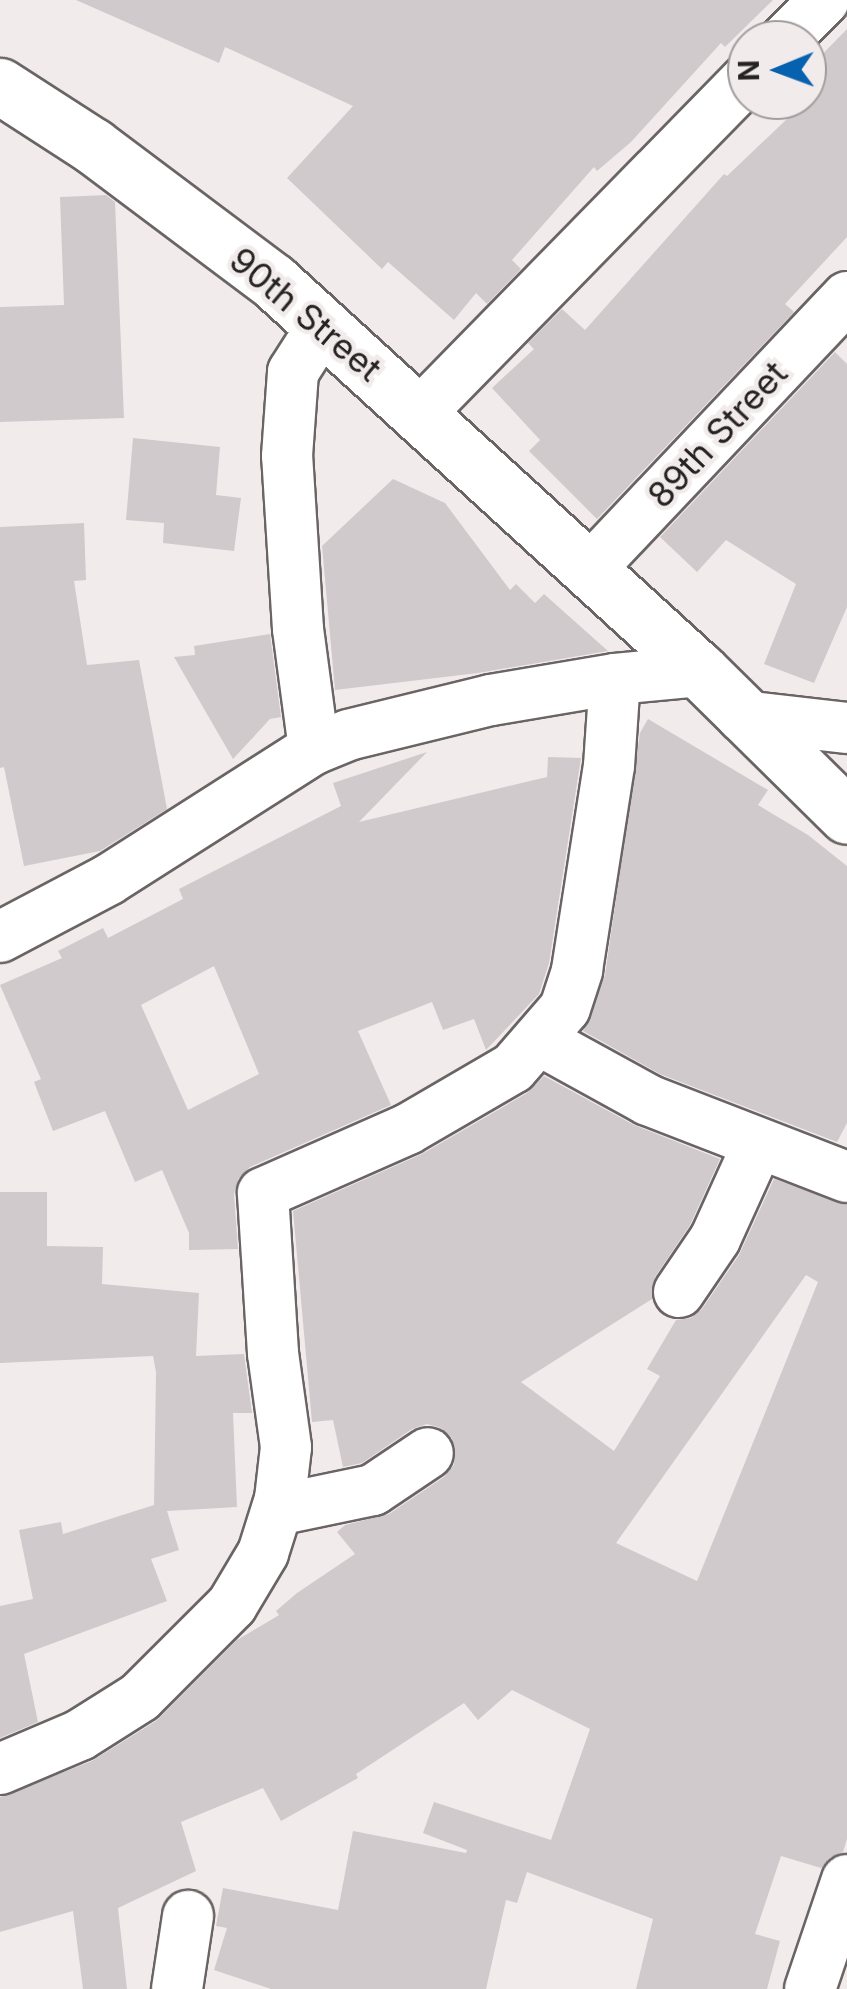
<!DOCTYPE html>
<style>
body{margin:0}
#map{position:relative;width:847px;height:1989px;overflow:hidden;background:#f2ebec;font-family:Inter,sans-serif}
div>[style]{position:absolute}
.building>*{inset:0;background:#d0cacd}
.roads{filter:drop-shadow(2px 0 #6a6464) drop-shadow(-2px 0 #6a6464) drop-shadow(0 2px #6a6464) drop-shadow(0 -2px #6a6464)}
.street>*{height:50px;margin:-25px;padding:0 25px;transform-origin:25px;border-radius:25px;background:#fff}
.secondary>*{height:55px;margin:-27.5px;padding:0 27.5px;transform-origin:27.5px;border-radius:27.5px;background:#fff}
span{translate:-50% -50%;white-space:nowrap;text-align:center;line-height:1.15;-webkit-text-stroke:9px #f2ebec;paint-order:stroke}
.street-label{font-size:35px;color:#252222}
.north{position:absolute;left:727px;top:20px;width:100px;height:100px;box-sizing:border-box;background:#f2ebec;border:2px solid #a09b9b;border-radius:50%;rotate:269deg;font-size:28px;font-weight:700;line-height:40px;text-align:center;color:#252222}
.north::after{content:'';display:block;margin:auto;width:35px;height:45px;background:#0662af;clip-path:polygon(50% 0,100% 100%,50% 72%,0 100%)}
</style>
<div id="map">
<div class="building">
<div style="clip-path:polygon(76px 0,773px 0,725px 47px,721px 43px,631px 142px,597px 171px,594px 167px,512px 260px,521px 269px,487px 304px,476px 293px,454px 320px,388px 262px,382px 269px,287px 178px,353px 106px,225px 47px,219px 63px)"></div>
<div style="clip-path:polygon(847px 29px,847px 237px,785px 304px,794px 312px,597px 519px,529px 451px,540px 440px,492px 388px,534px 349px,528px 343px,562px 309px,585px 330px,724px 174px,727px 176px,807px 100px,807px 70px)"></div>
<div style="clip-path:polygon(106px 195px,115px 202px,124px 418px,0 422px,0 307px,64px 305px,60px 197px)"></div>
<div style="clip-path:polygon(835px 352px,847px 364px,847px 607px,814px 683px,764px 664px,796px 584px,726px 540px,697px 572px,660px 537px)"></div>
<div style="clip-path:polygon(133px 438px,220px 447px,216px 495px,241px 498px,234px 551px,163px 543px,164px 523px,126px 520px)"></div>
<div style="clip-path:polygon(393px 479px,445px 503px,510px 590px,516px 584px,535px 603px,544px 594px,608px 651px,478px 673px,335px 690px,322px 546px)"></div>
<div style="clip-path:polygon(84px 523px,86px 580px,74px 581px,87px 665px,139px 660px,167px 809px,100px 851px,24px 866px,4px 767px,0 768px,0 527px)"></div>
<div style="clip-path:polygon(270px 634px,281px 717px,270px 719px,233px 759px,174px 657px,195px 655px,194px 646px)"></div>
<div style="clip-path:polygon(648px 719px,768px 790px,758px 805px,808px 835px,847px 866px,847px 1123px,837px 1142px,660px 1074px,583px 1031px,605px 975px,640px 733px)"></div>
<div style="clip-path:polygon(evenodd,427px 752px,359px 822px,547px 777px,548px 757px,581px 758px,549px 963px,539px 994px,486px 1050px,474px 1019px,443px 1030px,432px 1002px,358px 1031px,391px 1105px,250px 1167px,238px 1179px,234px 1194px,238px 1249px,189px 1250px,189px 1233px,162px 1170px,135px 1182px,105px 1111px,53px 1131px,34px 1082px,41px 1079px,0 985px,62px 958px,58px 951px,103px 928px,108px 938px,183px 899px,179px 889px,341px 806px,333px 783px,427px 752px,214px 966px,259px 1074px,188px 1110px,141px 1005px,214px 966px)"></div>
<div style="clip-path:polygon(evenodd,544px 1076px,634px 1125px,720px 1159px,690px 1225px,655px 1277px,652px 1299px,521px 1382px,614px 1451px,660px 1376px,647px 1369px,676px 1320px,691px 1318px,702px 1309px,739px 1255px,774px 1179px,847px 1205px,847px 1839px,843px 1852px,829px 1858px,821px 1868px,781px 1856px,755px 1934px,780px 1941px,767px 1989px,636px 1989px,653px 1919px,527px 1872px,517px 1903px,506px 1900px,486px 1989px,271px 1989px,214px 1970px,227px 1928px,216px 1926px,223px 1888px,338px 1910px,353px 1831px,466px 1853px,467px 1850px,423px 1833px,434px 1802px,551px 1840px,590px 1729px,512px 1690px,478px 1720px,464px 1703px,356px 1774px,358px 1778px,281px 1821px,263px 1788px,181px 1822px,196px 1871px,118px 1908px,127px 1989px,83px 1989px,73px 1911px,0 1932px,0 1797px,92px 1761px,156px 1721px,237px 1640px,279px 1615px,276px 1611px,297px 1593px,355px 1554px,337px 1532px,345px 1525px,389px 1514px,444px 1477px,454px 1465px,452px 1438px,441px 1428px,427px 1424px,412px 1429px,362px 1463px,343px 1467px,333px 1420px,312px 1422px,293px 1211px,422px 1154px,527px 1093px,544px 1076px,806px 1275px,818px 1282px,697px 1581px,616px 1543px,806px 1275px)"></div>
<div style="clip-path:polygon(0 1192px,47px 1192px,47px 1246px,103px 1247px,102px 1284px,199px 1293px,196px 1356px,244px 1354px,252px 1413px,233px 1413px,237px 1507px,167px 1511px,179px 1550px,151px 1559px,167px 1601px,24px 1654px,38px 1722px,0 1738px,0 1606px,33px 1599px,19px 1530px,61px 1522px,63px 1534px,154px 1505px,156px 1372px,153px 1356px,0 1363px)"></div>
</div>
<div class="roads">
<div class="street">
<div style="left:785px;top:40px;width:56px;rotate:-45.7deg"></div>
<div style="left:421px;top:412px;width:466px;rotate:-45.6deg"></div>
<div style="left:588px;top:571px;width:377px;rotate:-46.6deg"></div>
<div style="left:742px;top:716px;width:106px;rotate:6.5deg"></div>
<div style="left:314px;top:749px;width:121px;rotate:-97.6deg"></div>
<div style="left:298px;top:629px;width:173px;rotate:-93.6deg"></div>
<div style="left:287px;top:456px;width:84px;rotate:-85.9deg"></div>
<div style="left:293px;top:372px;width:56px;rotate:-57.4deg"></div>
<div style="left:0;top:937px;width:122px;rotate:-27.8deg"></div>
<div style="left:108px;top:880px;width:244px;rotate:-32.5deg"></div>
<div style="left:314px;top:749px;width:37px;rotate:-22deg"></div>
<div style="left:348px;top:735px;width:147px;rotate:-13.8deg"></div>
<div style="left:491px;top:700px;width:126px;rotate:-9.6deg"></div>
<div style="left:615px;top:679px;width:85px;rotate:-5.4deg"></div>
<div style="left:539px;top:1040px;width:124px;rotate:28.8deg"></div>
<div style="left:648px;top:1100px;width:213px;rotate:21.2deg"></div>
<div style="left:679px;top:1292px;width:64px;rotate:-55.8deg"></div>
<div style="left:715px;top:1239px;width:104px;rotate:-65.6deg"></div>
<div style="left:277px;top:1510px;width:98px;rotate:-11.8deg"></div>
<div style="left:373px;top:1490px;width:66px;rotate:-33.9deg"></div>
<div style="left:0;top:1769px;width:87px;rotate:-23deg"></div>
<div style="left:80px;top:1735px;width:71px;rotate:-32.3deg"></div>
<div style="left:140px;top:1697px;width:130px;rotate:-45deg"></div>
<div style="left:232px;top:1605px;width:61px;rotate:-59.2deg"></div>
<div style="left:263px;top:1553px;width:57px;rotate:-72.5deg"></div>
<div style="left:280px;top:1499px;width:52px;rotate:-83.4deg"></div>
<div style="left:286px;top:1447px;width:95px;rotate:-97.9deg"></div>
<div style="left:273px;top:1353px;width:160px;rotate:-93.6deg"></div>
<div style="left:263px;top:1193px;width:158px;rotate:-23.8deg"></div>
<div style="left:408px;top:1129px;width:121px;rotate:-30.2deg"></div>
<div style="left:513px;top:1068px;width:79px;rotate:-49.1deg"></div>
<div style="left:565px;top:1008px;width:40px;rotate:-72deg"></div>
<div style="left:577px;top:970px;width:206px;rotate:-81.1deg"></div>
<div style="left:609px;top:766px;width:87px;rotate:-86.1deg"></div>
<div style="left:177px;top:1989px;width:74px;rotate:-81.4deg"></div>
<div style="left:810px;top:1989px;width:115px;rotate:-71.3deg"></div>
</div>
<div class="secondary">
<div style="left:0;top:86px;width:111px;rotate:32.8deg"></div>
<div style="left:93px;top:146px;width:225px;rotate:36.9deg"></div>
<div style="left:273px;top:281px;width:578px;rotate:42.41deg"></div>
<div style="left:700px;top:671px;width:206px;rotate:44.6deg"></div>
</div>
</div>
<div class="street-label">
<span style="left:306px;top:314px;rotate:40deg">90th Street</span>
<span style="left:717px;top:434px;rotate:-47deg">89th Street</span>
</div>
<div class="north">N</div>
</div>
